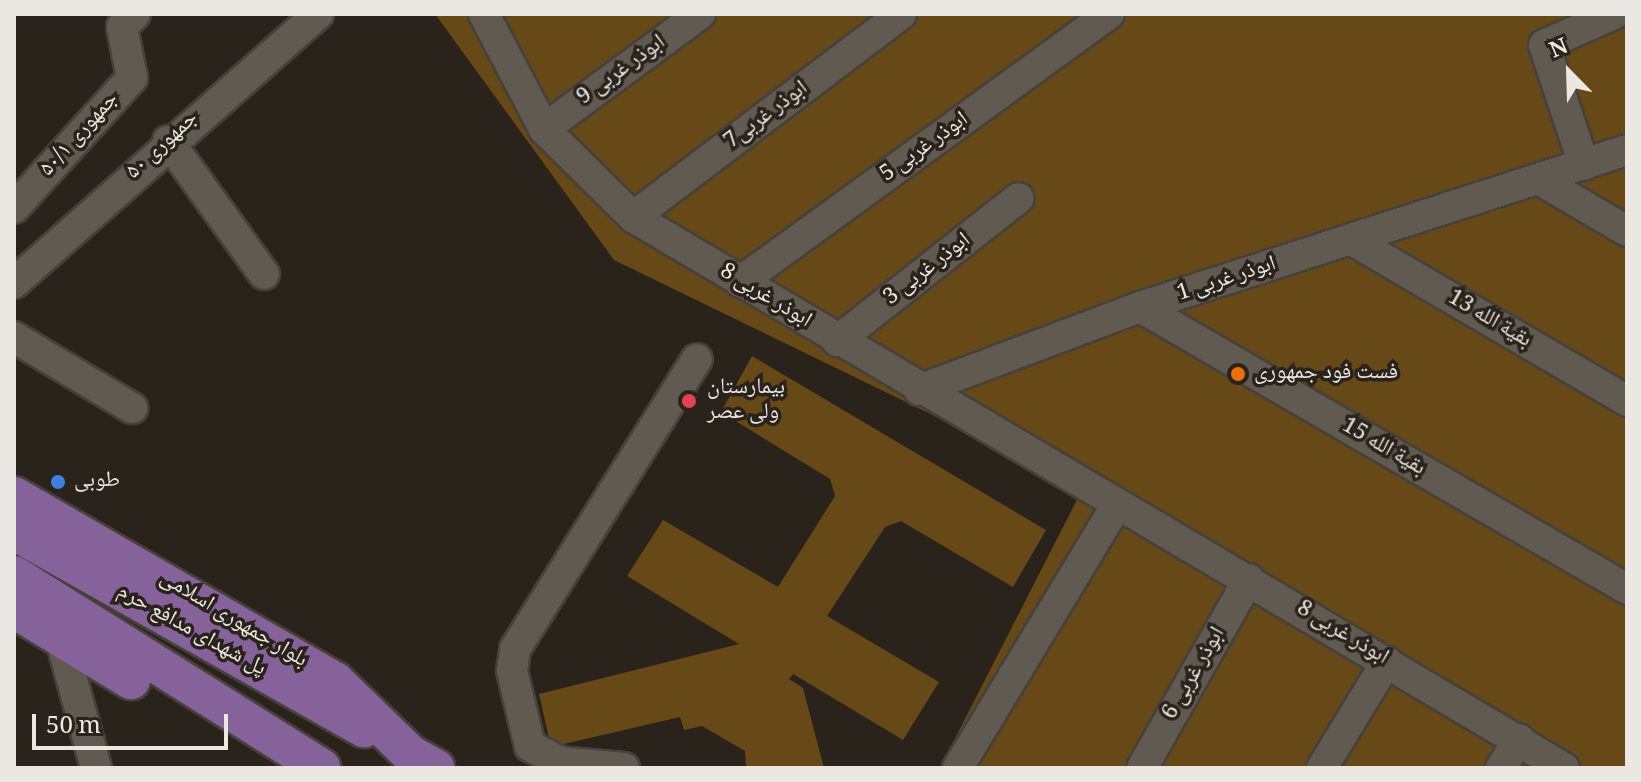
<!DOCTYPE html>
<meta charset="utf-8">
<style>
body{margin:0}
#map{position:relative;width:1641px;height:782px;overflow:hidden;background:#29231b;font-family:Georgia,"Noto Naskh Arabic",serif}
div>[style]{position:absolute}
.building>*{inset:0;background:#674917}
.roads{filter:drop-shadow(2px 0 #46413b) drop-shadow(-2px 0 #46413b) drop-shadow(0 2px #46413b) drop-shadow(0 -2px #46413b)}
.minor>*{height:30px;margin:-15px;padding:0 15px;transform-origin:15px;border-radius:15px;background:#605a51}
.major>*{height:38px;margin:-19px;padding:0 19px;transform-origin:19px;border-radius:19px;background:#86629a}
.dots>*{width:22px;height:22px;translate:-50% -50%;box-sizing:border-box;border:4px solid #29231b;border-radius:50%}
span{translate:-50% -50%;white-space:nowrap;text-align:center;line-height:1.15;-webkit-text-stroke:7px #29231b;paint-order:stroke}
.street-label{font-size:22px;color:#ebe7e2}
.poi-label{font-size:22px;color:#ebe7e2}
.left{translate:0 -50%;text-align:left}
.frame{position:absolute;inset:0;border:16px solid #ebe7e2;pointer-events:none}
.north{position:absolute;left:1529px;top:32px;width:80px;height:80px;-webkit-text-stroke:6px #29231b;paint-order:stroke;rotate:337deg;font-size:22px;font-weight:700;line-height:32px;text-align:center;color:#ebe7e2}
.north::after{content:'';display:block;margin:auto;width:28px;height:36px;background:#ebe7e2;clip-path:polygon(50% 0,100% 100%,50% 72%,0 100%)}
.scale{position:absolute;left:32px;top:714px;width:196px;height:36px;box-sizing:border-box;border:4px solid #ebe7e2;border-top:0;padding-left:10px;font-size:24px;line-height:28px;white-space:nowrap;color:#ebe7e2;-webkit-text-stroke:6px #29231b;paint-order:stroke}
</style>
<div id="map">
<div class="building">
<div style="clip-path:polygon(435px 14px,1627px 14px,1627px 768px,940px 768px,1083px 488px,614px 260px)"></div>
<div style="clip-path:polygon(752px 356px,1046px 530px,1013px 587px,901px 521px,885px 527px,827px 616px,939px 682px,903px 740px,793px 674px,789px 679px,803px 688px,824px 768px,746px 768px,745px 751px,702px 726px,684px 730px,680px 717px,551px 747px,539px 694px,739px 644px,627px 576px,663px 520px,778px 587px,835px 496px,830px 479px,721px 412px)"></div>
</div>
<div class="roads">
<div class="minor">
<div style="left:484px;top:14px;width:130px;rotate:62.4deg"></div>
<div style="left:544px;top:129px;width:125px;rotate:44.7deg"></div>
<div style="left:633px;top:217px;width:1082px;rotate:30.62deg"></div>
<div style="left:544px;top:129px;width:194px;rotate:-36.4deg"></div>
<div style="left:168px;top:141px;width:164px;rotate:54.2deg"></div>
<div style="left:1584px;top:165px;width:126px;rotate:-108.4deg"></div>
<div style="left:1544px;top:45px;width:77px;rotate:-23.9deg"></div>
<div style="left:1540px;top:180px;width:101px;rotate:30.4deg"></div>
<div style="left:14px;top:208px;width:176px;rotate:-47.8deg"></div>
<div style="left:132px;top:78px;width:52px;rotate:-101.1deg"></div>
<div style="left:122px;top:27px;width:18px;rotate:-45deg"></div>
<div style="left:633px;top:217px;width:336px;rotate:-37.1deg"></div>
<div style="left:1352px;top:240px;width:319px;rotate:30.3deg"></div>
<div style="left:740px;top:282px;width:456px;rotate:-36deg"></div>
<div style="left:14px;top:283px;width:406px;rotate:-41.5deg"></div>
<div style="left:1140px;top:307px;width:563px;rotate:30.07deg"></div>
<div style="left:14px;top:337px;width:138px;rotate:31deg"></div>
<div style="left:837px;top:341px;width:231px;rotate:-38.2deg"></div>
<div style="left:919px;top:390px;width:236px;rotate:-20.6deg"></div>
<div style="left:1140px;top:307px;width:512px;rotate:-17.87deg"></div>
<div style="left:60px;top:636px;width:137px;rotate:74.7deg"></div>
<div style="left:624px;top:768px;width:63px;rotate:-174.6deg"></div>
<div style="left:561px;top:762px;width:35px;rotate:-153deg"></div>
<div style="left:530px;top:746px;width:77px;rotate:-103.5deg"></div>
<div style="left:512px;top:671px;width:22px;rotate:-82deg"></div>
<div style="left:515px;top:649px;width:342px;rotate:-57.9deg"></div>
<div style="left:958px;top:768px;width:304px;rotate:-58.9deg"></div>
<div style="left:1142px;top:768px;width:217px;rotate:-60.5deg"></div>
<div style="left:1322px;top:768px;width:125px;rotate:-58.7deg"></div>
<div style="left:1501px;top:768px;width:34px;rotate:-58deg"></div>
</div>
<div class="major">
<div style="left:14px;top:496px;width:370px;rotate:30deg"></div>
<div style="left:335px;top:681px;width:105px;rotate:44.2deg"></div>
<div style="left:410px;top:754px;width:29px;rotate:29deg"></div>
<div style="left:14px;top:531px;width:402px;rotate:29.4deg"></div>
<div style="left:14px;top:575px;width:363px;rotate:32.1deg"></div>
<div style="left:14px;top:609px;width:137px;rotate:31.3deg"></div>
</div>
</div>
<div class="dots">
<div style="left:1238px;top:374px;background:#e8710a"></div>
<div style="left:689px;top:401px;background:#e0444e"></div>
<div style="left:58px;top:482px;background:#3f7fe0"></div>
</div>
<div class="street-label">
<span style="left:622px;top:71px;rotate:-36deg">ابوذر غربی 9</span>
<span style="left:767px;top:116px;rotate:-37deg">ابوذر غربی7</span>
<span style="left:80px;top:135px;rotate:-48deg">جمهوری ۵۰/۱</span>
<span style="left:163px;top:146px;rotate:-43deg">جمهوری ۵۰</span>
<span style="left:925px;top:148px;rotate:-36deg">ابوذر غربی 5</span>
<span style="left:928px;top:270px;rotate:-38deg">ابوذر غربی 3</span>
<span style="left:1227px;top:280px;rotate:-18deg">ابوذر غربی 1</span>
<span style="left:765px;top:297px;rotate:31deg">ابوذر غربی 8</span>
<span style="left:1489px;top:320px;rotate:30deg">بقیة الله 13</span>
<span style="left:1383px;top:448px;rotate:30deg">بقیة الله 15</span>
<span style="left:233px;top:620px;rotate:31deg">بلوار جمهوری اسلامی</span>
<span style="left:191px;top:631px;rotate:29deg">پل شهدای مدافع حرم</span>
<span style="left:1342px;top:634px;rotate:31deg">ابوذر غربی 8</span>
<span style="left:1195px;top:674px;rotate:-60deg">ابوذر غربی 6</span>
</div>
<div class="poi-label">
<span class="left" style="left:1254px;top:374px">فست فود جمهوری</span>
<span class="left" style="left:707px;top:401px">بیمارستان<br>ولی عصر</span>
<span class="left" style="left:74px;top:482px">طوبی</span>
</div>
<div class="frame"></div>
<div class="north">N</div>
<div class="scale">50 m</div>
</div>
